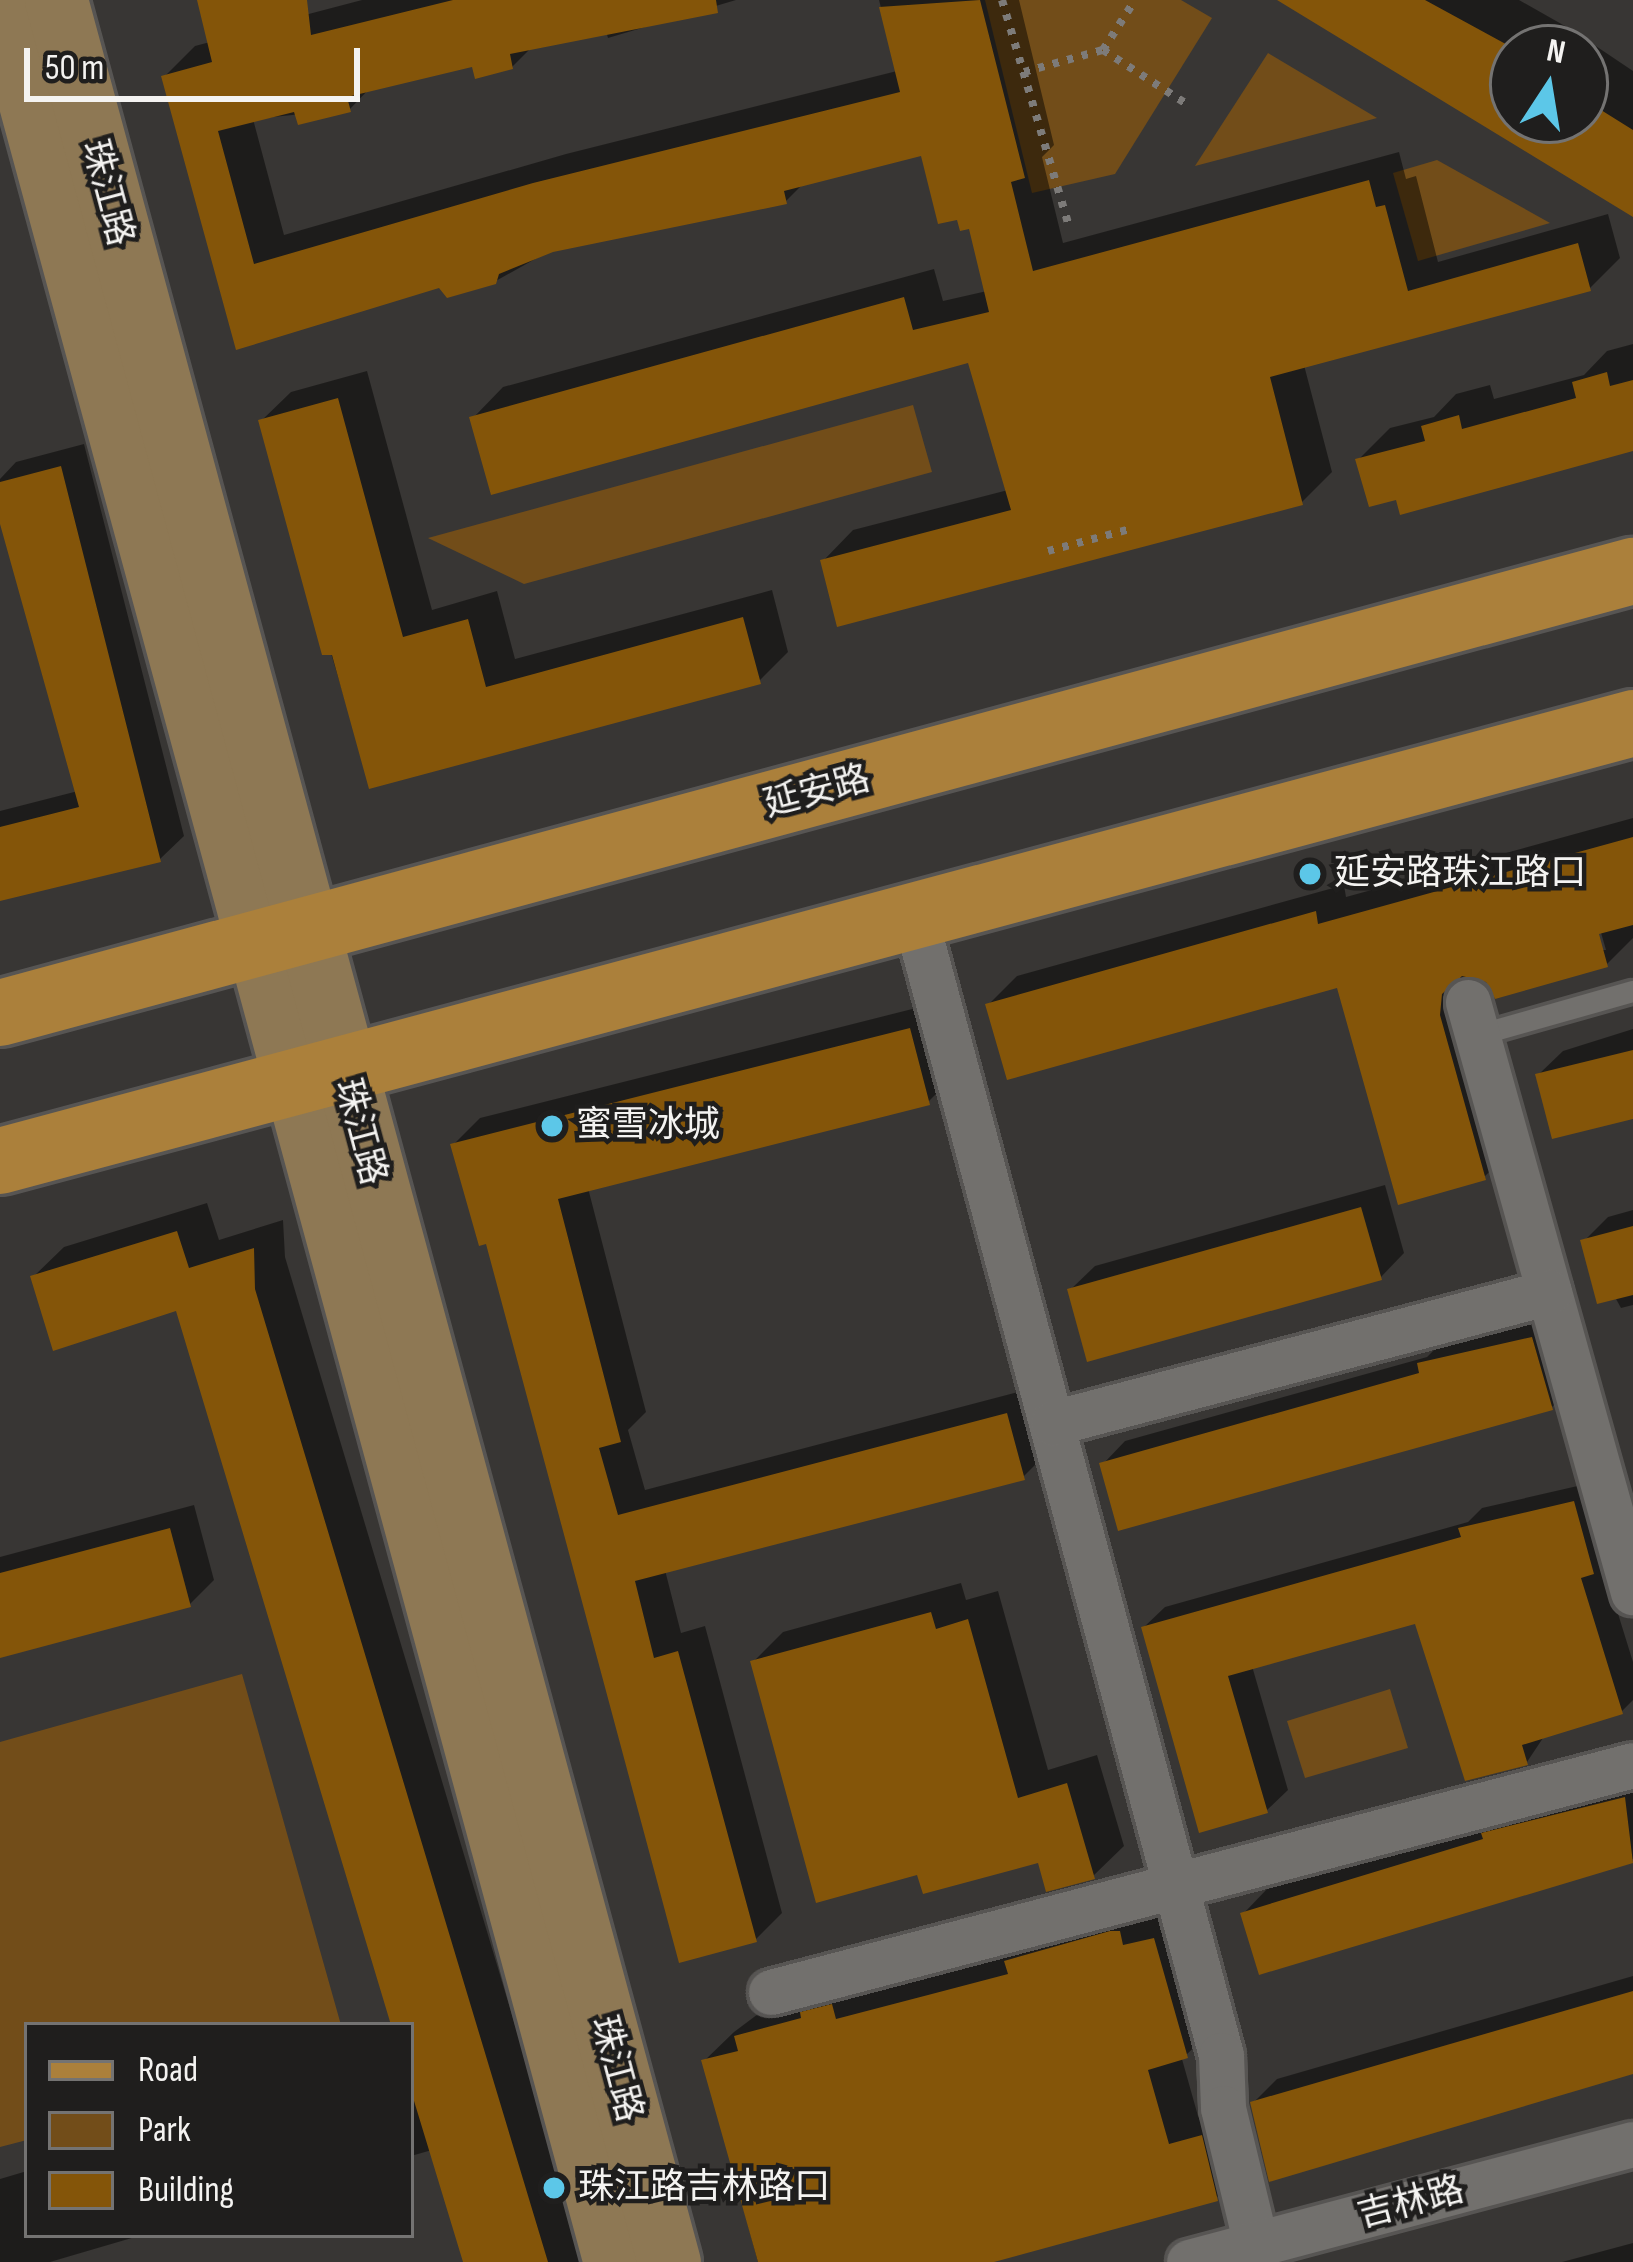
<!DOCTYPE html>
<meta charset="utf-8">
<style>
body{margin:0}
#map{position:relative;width:1633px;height:2262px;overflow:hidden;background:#383634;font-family:"Sofia Sans Condensed","Noto Sans SC",sans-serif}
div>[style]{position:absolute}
.green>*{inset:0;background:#724d19}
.shadow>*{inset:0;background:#0007}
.building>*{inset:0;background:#845509}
.path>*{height:8px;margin-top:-4px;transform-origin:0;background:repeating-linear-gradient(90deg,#7d7b79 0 6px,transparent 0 15px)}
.roads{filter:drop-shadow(3px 0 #575553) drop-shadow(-3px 0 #575553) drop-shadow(0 3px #575553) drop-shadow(0 -3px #575553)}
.service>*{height:21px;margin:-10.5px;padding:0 10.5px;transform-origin:10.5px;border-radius:10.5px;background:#72706d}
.minor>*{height:45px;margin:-22.5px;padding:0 22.5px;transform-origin:22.5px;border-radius:22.5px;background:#72706d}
.secondary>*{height:63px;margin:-31.5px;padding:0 31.5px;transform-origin:31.5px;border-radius:31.5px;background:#8e7854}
.primary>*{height:66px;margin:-33px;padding:0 33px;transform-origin:33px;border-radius:33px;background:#ab803b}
.dots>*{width:33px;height:33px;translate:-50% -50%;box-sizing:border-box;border:6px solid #1f1e1d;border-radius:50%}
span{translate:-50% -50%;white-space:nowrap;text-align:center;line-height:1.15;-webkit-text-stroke:9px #1f1e1d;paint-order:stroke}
.street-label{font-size:36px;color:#f4f3f1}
.poi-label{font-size:36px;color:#f4f3f1}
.left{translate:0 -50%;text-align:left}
.legend{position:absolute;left:24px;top:2022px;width:390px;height:216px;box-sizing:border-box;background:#1f1e1d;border:3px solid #747372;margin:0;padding:15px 21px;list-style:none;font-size:36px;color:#f4f3f1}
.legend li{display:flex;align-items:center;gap:24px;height:60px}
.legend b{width:60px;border:3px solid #747372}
.north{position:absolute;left:1489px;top:24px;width:120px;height:120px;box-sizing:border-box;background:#1f1e1d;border:3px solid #747372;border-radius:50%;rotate:12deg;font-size:33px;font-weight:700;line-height:48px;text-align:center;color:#f4f3f1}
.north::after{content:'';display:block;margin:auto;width:42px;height:54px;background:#5cc7e8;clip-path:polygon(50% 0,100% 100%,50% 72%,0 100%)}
.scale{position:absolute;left:24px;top:48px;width:336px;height:54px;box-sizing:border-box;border:6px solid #f4f3f1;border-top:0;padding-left:15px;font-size:36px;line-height:42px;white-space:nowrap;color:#f4f3f1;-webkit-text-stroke:9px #1f1e1d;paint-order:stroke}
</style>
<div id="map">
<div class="green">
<div style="clip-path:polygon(985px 0,1181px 0,1212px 18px,1115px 174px,1032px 193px)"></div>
<div style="clip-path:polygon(1268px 53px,1377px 118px,1195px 166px)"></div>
<div style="clip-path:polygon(1437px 160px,1550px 223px,1418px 261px,1393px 173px)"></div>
<div style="clip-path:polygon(913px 405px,932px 472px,524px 584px,428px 538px)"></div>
<div style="clip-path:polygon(242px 1674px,341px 2025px,27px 2025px,27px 2140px,0 2147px,0 1742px)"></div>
<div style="clip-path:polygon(1390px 1689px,1408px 1748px,1305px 1778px,1287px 1721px)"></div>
</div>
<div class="shadow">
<div style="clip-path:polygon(200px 0,277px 0,282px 21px,362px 0,736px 0,608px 38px,605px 28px,533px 46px,512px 67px,475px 63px,370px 88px,350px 109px,253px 119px,284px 235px,566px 154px,897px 71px,879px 0,1019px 0,1054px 145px,1042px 157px,1063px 243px,1399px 152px,1406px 179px,1416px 176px,1438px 262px,1608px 214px,1620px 258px,1590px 288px,1304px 365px,1332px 472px,1301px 503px,823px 561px,853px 530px,1008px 490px,970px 360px,473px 418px,503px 387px,934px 269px,943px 301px,987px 291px,971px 225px,923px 152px,805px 182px,786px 201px,553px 249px,494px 282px,440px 285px,238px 346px,164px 77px,195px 46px,210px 42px)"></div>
<div style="clip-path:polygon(evenodd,1282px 0,1519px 0,1572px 30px,1633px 71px,1633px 214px,1282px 0,1513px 48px,1585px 48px,1585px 120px,1513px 120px,1513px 48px)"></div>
<div style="clip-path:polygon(1633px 344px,1633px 448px,1398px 496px,1358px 460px,1390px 428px,1434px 417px,1456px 394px,1490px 385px,1494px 399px,1584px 375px,1607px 351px)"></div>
<div style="clip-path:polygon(367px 371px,432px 610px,497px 591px,515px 659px,772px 590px,788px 652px,759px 681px,371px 786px,261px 421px,291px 392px)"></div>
<div style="clip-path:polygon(84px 444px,184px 836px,160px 859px,0 899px,0 811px,78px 791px,0 513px,0 479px,16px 462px)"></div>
<div style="clip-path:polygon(evenodd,1633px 818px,1633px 938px,1607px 964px,1469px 975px,1513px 1149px,1484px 1177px,1339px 984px,988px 1005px,1017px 976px,1344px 885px,1346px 897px,1633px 818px,1597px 919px,1606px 950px,1600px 950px,1597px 919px)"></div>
<div style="clip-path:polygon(936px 1003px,955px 1075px,928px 1102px,588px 1188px,646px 1412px,628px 1430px,645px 1490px,1033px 1388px,1050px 1450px,1023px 1477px,665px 1570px,681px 1633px,705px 1626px,782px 1913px,755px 1940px,453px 1145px,480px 1118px)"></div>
<div style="clip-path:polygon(1633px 1029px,1633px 1115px,1538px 1075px,1563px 1051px)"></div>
<div style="clip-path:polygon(1385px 1185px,1404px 1253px,1380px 1278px,1070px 1290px,1095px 1266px)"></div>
<div style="clip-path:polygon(207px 1203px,219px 1240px,283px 1220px,285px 1257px,586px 2262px,466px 2262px,432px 2150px,411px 2156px,411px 2025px,394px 2025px,178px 1308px,33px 1277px,64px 1247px)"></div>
<div style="clip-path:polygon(1633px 1210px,1633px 1305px,1621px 1308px,1584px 1241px,1608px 1217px)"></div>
<div style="clip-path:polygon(1554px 1317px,1574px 1385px,1551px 1408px,1103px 1464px,1125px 1441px,1427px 1357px,1442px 1342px)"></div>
<div style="clip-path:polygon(1595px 1482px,1602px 1562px,1633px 1662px,1633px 1700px,1621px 1712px,1545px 1735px,1527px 1762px,1417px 1621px,1252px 1666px,1288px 1790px,1267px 1810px,1144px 1627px,1165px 1607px,1468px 1522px,1482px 1508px)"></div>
<div style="clip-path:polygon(194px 1505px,214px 1580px,190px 1604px,0 1655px,0 1557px)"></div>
<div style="clip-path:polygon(961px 1583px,966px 1600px,998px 1591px,1048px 1770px,1097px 1755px,1124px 1846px,1093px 1876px,1040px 1859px,919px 1872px,753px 1662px,783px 1632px)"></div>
<div style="clip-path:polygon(1633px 1778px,1633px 1859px,1261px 1972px,1243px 1914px,1267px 1889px)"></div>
<div style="clip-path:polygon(1149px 1904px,1153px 1917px,1183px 1910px,1216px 2026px,1182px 2059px,1198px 2116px,1231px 2107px,1246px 2169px,1216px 2198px,983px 2262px,758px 2262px,704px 2061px,734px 2032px,766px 2008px,862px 1976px,866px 1992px,1017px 1952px,1037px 1932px)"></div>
<div style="clip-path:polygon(1633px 1976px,1633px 2071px,1253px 2103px,1277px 2079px)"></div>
<div style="clip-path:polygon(27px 2171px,27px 2235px,142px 2235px,50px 2262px,0 2262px,0 2179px)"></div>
<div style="clip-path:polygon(1633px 2243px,1633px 2262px,1562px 2262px)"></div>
</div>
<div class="building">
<div style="clip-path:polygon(197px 0,307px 0,311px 35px,453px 0,716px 0,718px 13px,510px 54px,513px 69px,475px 79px,472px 67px,347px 97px,351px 112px,298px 125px,294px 112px,218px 131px,254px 264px,533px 183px,900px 92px,879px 7px,980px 0,1025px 178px,1011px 182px,1033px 271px,1369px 180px,1376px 207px,1385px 205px,1408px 291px,1578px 243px,1591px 291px,1270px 377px,1303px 505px,837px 627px,820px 560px,1011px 510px,968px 363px,491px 495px,469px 417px,904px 297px,913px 330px,989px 312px,969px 229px,960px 231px,957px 220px,938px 224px,921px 156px,784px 191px,787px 204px,553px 252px,499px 274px,496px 284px,447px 298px,439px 288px,236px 350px,161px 76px,212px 62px)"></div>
<div style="clip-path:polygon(1277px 0,1425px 0,1513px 48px,1513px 120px,1585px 120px,1585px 100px,1633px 130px,1633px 217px)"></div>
<div style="clip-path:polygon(1607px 372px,1610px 386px,1633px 380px,1633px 451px,1400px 515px,1396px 500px,1369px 507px,1355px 459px,1425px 441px,1421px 426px,1459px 415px,1462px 429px,1576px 398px,1572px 382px)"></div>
<div style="clip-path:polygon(338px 398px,403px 637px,468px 619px,486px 687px,743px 617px,761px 684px,369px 789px,332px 655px,322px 655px,258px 420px)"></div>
<div style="clip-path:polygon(61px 466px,161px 862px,0 901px,0 827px,79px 807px,0 524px,0 482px)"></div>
<div style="clip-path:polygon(1633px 837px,1633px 925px,1599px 934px,1608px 967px,1495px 999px,1486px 982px,1462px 976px,1442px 994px,1440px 1015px,1486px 1180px,1398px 1205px,1337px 988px,1007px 1080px,985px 1004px,1316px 911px,1318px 924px)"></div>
<div style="clip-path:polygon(910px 1028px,930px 1105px,558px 1199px,621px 1442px,599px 1448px,618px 1515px,1007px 1413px,1025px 1480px,635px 1581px,654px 1658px,678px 1651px,757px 1942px,679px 1963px,486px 1244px,479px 1246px,450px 1144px)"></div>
<div style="clip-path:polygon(1633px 1050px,1633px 1119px,1552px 1139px,1535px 1074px)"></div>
<div style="clip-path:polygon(1361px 1207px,1382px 1280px,1087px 1362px,1067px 1289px)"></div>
<div style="clip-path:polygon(1633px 1226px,1633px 1295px,1597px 1304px,1580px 1240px)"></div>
<div style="clip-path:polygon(177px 1231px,189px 1268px,254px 1248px,255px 1289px,548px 2262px,463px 2262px,411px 2091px,411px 2025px,391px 2025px,176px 1311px,53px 1351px,30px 1276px)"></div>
<div style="clip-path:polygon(1532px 1337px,1553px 1410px,1118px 1531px,1099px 1463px,1419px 1373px,1417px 1363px)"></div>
<div style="clip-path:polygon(1574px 1501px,1594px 1574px,1581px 1578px,1623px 1714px,1522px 1745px,1528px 1765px,1465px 1781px,1415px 1624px,1228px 1676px,1268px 1813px,1199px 1833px,1141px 1627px,1461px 1537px,1458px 1528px)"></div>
<div style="clip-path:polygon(170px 1528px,191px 1607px,0 1658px,0 1573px)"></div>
<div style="clip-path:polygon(931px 1612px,936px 1629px,968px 1619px,1018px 1798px,1067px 1783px,1095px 1879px,1046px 1892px,1038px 1863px,923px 1894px,917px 1875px,816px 1903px,750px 1661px)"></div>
<div style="clip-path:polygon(1625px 1797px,1633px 1863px,1259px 1975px,1240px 1913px,1483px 1839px,1481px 1833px)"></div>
<div style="clip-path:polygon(1110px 1931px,1120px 1931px,1123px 1945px,1154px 1938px,1188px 2058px,1148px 2070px,1169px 2144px,1202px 2135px,1218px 2201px,994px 2262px,758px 2262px,701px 2060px,738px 2051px,734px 2036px,801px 2018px,800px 2012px,832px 2004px,836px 2019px,928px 1995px,1008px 1974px,1004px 1961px)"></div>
<div style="clip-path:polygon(1633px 1991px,1633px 2074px,1269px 2182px,1250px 2102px)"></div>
</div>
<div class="path">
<div style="left:1002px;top:0;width:236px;rotate:73.5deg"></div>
<div style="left:1103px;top:50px;width:103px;rotate:32.8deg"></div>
<div style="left:1024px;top:72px;width:82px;rotate:-15.6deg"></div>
<div style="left:1103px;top:50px;width:59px;rotate:-57.4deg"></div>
<div style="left:1048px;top:551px;width:85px;rotate:-15deg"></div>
</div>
<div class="roads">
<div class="service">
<div style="left:1477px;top:1035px;width:162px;rotate:-15.8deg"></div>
</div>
<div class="minor">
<div style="left:915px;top:917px;width:1178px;rotate:74.95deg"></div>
<div style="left:1221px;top:2055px;width:53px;rotate:87.8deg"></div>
<div style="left:1223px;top:2108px;width:140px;rotate:76.4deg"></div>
<div style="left:1468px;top:1002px;width:613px;rotate:74.38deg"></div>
<div style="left:1053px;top:1423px;width:513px;rotate:-14.79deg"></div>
<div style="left:771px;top:1992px;width:891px;rotate:-14.75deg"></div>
<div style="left:1189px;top:2262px;width:459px;rotate:-14.9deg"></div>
</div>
<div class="secondary">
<div style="left:2px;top:0;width:2344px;rotate:74.84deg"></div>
<div style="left:56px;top:0;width:2344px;rotate:74.84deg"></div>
</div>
<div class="primary">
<div style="left:0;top:1013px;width:1692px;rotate:-15.15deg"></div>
<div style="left:0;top:1161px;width:1691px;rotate:-15.01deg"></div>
</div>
</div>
<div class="dots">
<div style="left:1310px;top:874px;background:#5cc7e8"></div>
<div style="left:552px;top:1126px;background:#5cc7e8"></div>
<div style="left:554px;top:2188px;background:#5cc7e8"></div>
</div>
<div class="street-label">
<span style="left:107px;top:193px;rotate:75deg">珠江路</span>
<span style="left:817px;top:792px;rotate:-15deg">延安路</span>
<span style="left:360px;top:1132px;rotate:75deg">珠江路</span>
<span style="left:616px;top:2069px;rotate:75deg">珠江路</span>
<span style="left:1411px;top:2203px;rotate:-15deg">吉林路</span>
</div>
<div class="poi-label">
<span class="left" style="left:1334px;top:874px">延安路珠江路口</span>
<span class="left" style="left:576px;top:1126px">蜜雪冰城</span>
<span class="left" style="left:578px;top:2188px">珠江路吉林路口</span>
</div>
<ul class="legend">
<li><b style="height:15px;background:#ab803b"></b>Road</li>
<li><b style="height:33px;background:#724d19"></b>Park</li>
<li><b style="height:33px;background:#845509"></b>Building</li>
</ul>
<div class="north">N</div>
<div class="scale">50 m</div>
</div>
